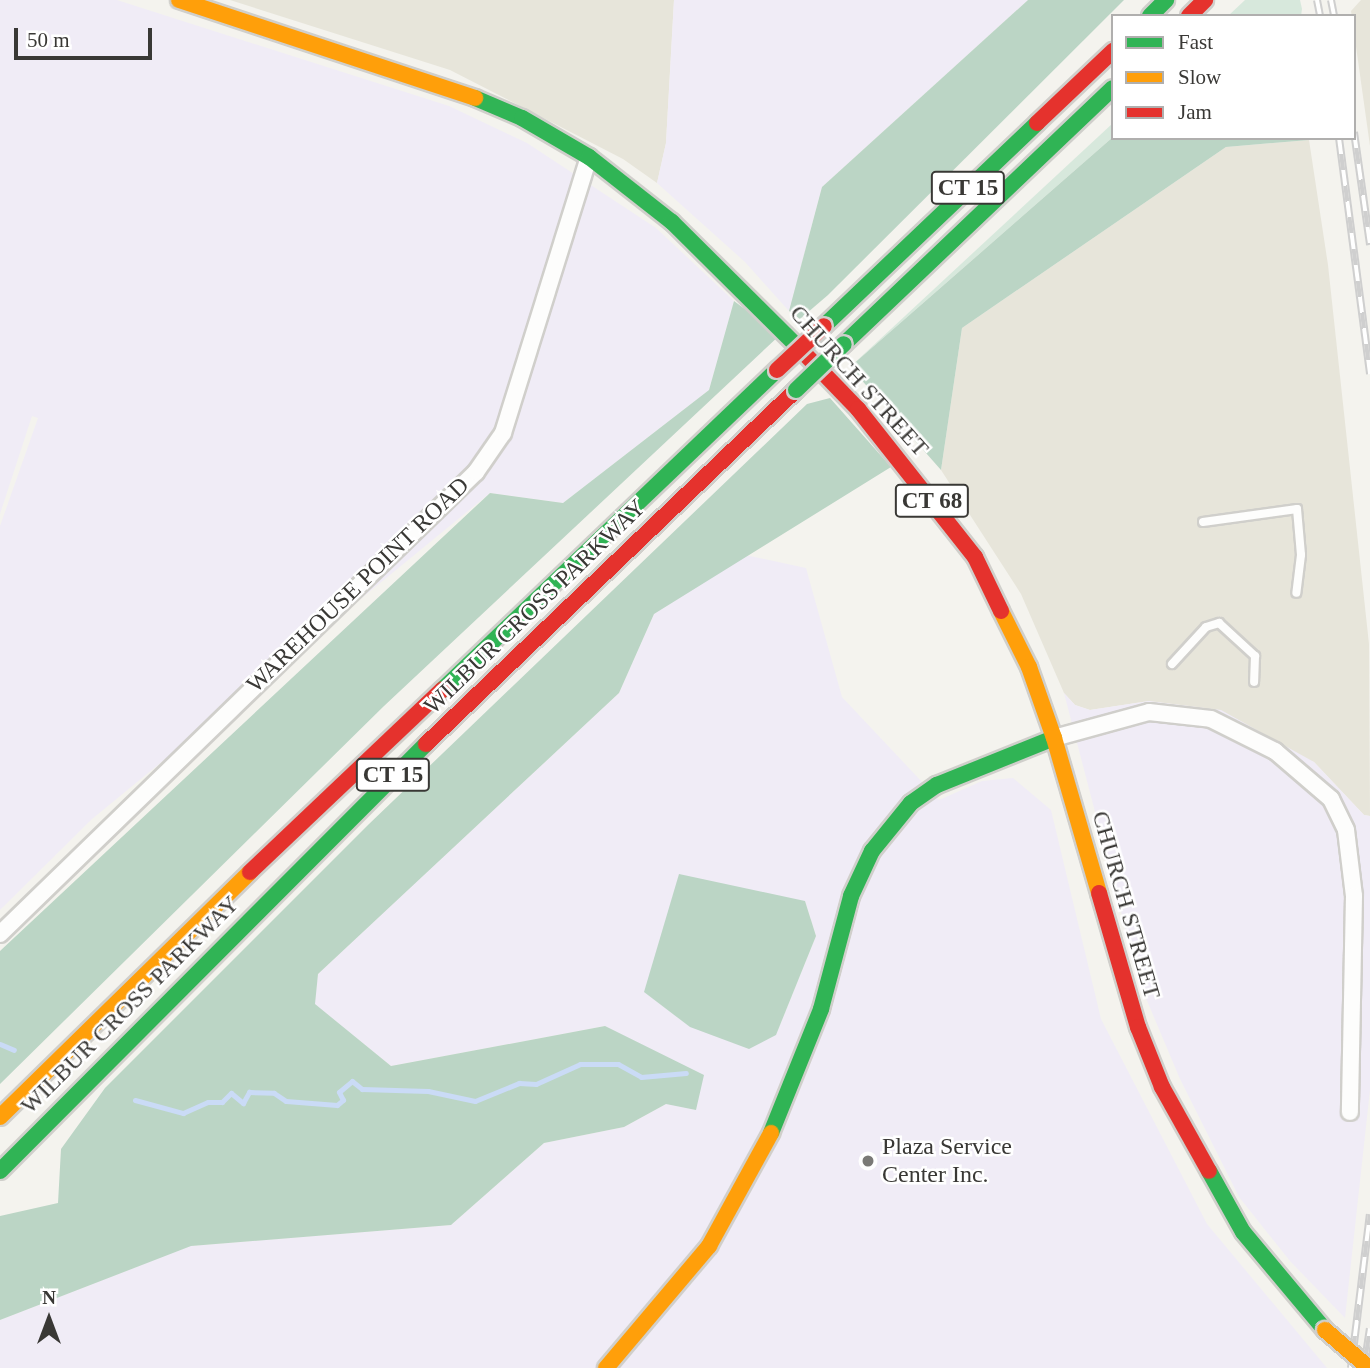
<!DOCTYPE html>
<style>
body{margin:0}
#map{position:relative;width:1370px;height:1368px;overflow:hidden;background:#f4f3ee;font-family:"Times New Roman",serif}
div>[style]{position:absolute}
.built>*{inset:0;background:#e7e5da}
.industrial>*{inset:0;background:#f0ecf6}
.green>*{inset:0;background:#d7e8dc}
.forest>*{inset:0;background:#bbd5c5}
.stream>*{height:5px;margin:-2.5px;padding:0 2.5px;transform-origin:2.5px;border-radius:2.5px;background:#cadbf6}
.roads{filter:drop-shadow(2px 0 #d0cfcb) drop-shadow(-2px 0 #d0cfcb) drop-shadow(0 2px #d0cfcb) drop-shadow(0 -2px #d0cfcb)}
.lane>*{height:8px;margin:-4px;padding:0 4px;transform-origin:4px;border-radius:4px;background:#fdfdfc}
.street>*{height:16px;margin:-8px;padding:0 8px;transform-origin:8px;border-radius:8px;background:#fdfdfc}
.fast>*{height:16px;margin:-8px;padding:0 8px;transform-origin:8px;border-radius:8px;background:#30b455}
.slow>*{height:16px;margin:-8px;padding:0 8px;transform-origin:8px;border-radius:8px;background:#ff9f0a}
.jam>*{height:16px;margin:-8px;padding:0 8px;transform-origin:8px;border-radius:8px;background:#e5322d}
.rail>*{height:8px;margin-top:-4px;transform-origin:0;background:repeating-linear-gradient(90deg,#fff 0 16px,#cfcfcf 0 32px);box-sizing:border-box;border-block:2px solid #cfcfcf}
.bridges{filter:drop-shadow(2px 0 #d0cfcc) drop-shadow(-2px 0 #d0cfcc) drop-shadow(0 2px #d0cfcc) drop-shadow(0 -2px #d0cfcc)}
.fast-bridge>*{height:16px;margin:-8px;padding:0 8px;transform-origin:8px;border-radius:8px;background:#30b455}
.slow-bridge>*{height:16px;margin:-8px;padding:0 8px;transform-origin:8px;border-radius:8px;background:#ff9f0a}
.jam-bridge>*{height:16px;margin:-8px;padding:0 8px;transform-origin:8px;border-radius:8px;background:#e5322d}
.dots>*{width:19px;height:19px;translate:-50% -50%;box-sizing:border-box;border:4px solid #fff;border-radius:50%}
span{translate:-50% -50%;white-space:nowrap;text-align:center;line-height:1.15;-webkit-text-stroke:5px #fff;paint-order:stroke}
.shield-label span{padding:2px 5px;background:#fff;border:2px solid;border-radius:5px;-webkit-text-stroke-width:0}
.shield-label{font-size:23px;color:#393835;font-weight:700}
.street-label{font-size:24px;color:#393835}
.poi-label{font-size:24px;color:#393835}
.left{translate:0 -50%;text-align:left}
.legend{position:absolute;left:1111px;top:14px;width:245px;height:126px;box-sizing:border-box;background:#fff;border:2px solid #b0afae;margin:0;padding:9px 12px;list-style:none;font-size:21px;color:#393835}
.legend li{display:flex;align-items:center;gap:14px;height:35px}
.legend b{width:35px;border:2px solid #b0afae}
.north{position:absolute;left:14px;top:1284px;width:70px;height:70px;-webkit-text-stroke:5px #fff;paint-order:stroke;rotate:0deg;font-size:19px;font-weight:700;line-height:28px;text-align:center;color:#393835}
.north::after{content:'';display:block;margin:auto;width:24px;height:32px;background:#393835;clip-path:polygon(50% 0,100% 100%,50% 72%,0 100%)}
.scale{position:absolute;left:14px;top:28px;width:138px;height:32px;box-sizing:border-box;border:4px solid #393835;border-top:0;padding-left:9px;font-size:21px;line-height:24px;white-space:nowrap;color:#393835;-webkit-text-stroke:5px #fff;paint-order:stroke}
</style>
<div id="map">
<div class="built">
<div style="clip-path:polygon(230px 0,674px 0,666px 143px,657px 183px,623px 159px,450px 70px)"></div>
<div style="clip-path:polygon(1361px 0,1370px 0,1370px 146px,1351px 11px)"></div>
<div style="clip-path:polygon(1309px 140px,1328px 265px,1369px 644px,1370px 816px,1364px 815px,1314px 762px,1149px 701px,1090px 710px,1075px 705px,1064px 693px,1021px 594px,941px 470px,962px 328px,1226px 147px)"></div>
</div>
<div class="industrial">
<div style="clip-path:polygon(0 0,117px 0,449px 106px,527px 143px,656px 228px,734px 301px,709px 390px,563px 503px,490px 493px,92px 819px,0 910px,0 526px,38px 418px,32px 416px,0 514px)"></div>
<div style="clip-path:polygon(674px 0,1028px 0,822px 187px,789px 311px,745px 262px,657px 183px,666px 143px)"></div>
<div style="clip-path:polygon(evenodd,745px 555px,806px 568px,842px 697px,939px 800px,982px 781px,1013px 778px,1051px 810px,1101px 1019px,1207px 1224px,1327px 1368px,0 1368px,0 1320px,190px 1246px,451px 1225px,544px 1143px,624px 1127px,666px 1104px,605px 1026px,391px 1066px,314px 1004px,318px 974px,619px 693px,654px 614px,745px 555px,805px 901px,816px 936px,776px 1035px,805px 901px)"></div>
<div style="clip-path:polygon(1064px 693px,1075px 705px,1090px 710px,1149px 701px,1221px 710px,1314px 762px,1364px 815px,1370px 816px,1370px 1090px,1345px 1318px,1290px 1261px,1239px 1197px,1180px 1079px,1140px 984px)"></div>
</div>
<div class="green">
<div style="clip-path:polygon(1245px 0,1300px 0,1302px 9px,1301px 16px,1228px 16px)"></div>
<div style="clip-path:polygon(1113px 123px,1113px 137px,850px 367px)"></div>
</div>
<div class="forest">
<div style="clip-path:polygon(1028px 0,1124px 0,828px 295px,800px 319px,789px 311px,822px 187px)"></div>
<div style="clip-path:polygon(1113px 137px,1309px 140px,1226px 147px,962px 328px,941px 470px,850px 367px)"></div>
<div style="clip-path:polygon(734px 301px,780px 335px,384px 706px,0 1084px,0 951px,490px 493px,563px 503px,709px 390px)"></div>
<div style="clip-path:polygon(830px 398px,891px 467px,654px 614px,619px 693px,318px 974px,315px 1004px,391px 1066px,605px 1026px,704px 1075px,696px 1110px,666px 1104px,624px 1127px,544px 1143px,451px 1225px,191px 1246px,0 1320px,0 1216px,58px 1203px,61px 1149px,105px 1088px,369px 824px,807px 404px)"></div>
<div style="clip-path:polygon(679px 874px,805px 901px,816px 936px,776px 1035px,749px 1049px,690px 1027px,644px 992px)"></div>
</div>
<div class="stream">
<div style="left:0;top:1044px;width:15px;rotate:23deg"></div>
<div style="left:135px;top:1100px;width:50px;rotate:15.2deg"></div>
<div style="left:183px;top:1113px;width:27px;rotate:-24deg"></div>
<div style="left:208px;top:1102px;width:14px"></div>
<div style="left:222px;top:1102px;width:13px;rotate:-45deg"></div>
<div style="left:231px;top:1093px;width:16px;rotate:40deg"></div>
<div style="left:243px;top:1103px;width:13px;rotate:-61deg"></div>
<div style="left:249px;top:1092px;width:25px;rotate:2deg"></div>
<div style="left:274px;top:1093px;width:14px;rotate:34deg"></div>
<div style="left:286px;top:1101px;width:51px;rotate:4.5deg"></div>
<div style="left:337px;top:1105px;width:8px;rotate:-40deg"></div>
<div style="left:343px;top:1100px;width:9px;rotate:-117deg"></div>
<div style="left:339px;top:1092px;width:17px;rotate:-40deg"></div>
<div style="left:352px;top:1081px;width:13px;rotate:39deg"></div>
<div style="left:362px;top:1089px;width:66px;rotate:1.7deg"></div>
<div style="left:428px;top:1091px;width:48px;rotate:12deg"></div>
<div style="left:475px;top:1101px;width:48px;rotate:-22.2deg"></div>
<div style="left:519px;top:1083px;width:17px;rotate:3deg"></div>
<div style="left:536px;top:1084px;width:48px;rotate:-24.4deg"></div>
<div style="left:580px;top:1064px;width:38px"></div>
<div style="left:618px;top:1064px;width:26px;rotate:29deg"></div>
<div style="left:641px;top:1077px;width:45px;rotate:-5.1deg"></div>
</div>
<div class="roads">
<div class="lane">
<div style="left:1203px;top:522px;width:95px;rotate:-7.9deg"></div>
<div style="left:1297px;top:509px;width:46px;rotate:85deg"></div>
<div style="left:1301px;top:555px;width:38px;rotate:97deg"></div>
<div style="left:1172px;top:664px;width:50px;rotate:-47.4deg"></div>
<div style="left:1206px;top:627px;width:14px;rotate:-17deg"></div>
<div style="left:1219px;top:623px;width:49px;rotate:42.5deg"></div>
<div style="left:1255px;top:656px;width:26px;rotate:92deg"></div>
</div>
<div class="street">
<div style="left:1054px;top:738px;width:98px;rotate:-15.3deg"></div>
<div style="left:1149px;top:712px;width:62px;rotate:6.4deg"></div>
<div style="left:1211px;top:719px;width:72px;rotate:26.6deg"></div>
<div style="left:1275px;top:751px;width:74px;rotate:40.6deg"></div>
<div style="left:1331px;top:799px;width:34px;rotate:64deg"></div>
<div style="left:1346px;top:830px;width:66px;rotate:83.1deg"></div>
<div style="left:1354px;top:896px;width:216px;rotate:91.1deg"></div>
<div style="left:0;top:934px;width:663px;rotate:-44.14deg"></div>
<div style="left:476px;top:472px;width:47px;rotate:-55.3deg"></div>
<div style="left:503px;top:433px;width:289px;rotate:-72.7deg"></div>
</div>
<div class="fast">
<div style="left:1150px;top:16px;width:23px;rotate:-45deg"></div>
<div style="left:475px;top:98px;width:51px;rotate:23.1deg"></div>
<div style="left:522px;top:118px;width:78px;rotate:30.2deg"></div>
<div style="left:589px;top:157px;width:105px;rotate:38.1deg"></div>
<div style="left:672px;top:222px;width:182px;rotate:44.8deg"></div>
<div style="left:824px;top:326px;width:294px;rotate:-43.6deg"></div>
<div style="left:844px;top:344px;width:371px;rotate:-43.6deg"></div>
<div style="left:442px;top:690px;width:463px;rotate:-43.7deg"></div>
<div style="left:771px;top:1133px;width:134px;rotate:-68deg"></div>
<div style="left:821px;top:1009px;width:117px;rotate:-75.1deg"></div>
<div style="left:851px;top:896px;width:50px;rotate:-65deg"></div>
<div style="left:872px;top:851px;width:62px;rotate:-50.9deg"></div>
<div style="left:911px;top:803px;width:32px;rotate:-35deg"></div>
<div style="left:937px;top:785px;width:126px;rotate:-21.9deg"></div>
<div style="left:0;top:1171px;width:603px;rotate:-45.07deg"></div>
<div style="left:1209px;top:1171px;width:70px;rotate:60.9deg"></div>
<div style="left:1243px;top:1232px;width:128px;rotate:50.1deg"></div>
</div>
<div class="slow">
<div style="left:179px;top:0;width:312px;rotate:18.3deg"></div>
<div style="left:1001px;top:611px;width:63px;rotate:63.4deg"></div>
<div style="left:1029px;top:667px;width:75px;rotate:70.6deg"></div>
<div style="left:1054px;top:738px;width:161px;rotate:73.8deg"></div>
<div style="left:0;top:1117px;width:350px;rotate:-44.4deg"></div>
<div style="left:606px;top:1368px;width:160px;rotate:-49.8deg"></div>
<div style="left:709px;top:1246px;width:129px;rotate:-61.2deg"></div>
</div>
<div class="jam">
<div style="left:1189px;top:16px;width:23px;rotate:-45deg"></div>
<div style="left:1037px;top:123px;width:105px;rotate:-43.5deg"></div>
<div style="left:801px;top:350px;width:82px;rotate:46deg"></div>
<div style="left:858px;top:409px;width:189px;rotate:51.7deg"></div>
<div style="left:975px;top:557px;width:60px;rotate:64.3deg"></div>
<div style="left:426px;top:744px;width:512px;rotate:-43.73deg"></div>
<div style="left:250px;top:872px;width:265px;rotate:-43.5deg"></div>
<div style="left:1099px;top:893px;width:140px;rotate:73.8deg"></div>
<div style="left:1138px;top:1027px;width:65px;rotate:68.2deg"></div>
<div style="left:1162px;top:1087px;width:96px;rotate:60.8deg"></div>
</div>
</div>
<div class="rail">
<div style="left:1317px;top:0;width:16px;rotate:79deg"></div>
<div style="left:1331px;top:0;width:16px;rotate:79deg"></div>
<div style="left:1354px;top:132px;width:114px;rotate:81.9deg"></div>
<div style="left:1339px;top:138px;width:238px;rotate:82.5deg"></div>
<div style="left:1351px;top:1368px;width:155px;rotate:-83deg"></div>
<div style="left:1364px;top:1368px;width:40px;rotate:-81.5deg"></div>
</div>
<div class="bridges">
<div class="fast-bridge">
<div style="left:796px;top:390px;width:66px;rotate:-43.8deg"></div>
</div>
<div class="slow-bridge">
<div style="left:1325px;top:1330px;width:58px;rotate:40.8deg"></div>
</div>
<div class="jam-bridge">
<div style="left:777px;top:370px;width:64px;rotate:-43.1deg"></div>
</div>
</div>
<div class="dots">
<div style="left:868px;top:1161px;background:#7a7976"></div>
</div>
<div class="shield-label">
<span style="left:968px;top:188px">CT 15</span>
<span style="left:932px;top:501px">CT 68</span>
<span style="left:393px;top:775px">CT 15</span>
</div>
<div class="street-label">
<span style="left:859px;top:381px;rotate:48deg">CHURCH STREET</span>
<span style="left:358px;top:585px;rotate:-44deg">WAREHOUSE POINT ROAD</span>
<span style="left:535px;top:607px;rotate:-44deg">WILBUR CROSS PARKWAY</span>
<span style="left:1126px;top:905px;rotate:74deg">CHURCH STREET</span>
<span style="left:130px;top:1005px;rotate:-45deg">WILBUR CROSS PARKWAY</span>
</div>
<div class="poi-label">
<span class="left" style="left:882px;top:1161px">Plaza Service<br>Center Inc.</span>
</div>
<ul class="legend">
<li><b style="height:9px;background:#30b455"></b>Fast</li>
<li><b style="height:9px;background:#ff9f0a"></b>Slow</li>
<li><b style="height:9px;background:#e5322d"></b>Jam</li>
</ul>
<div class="north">N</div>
<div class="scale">50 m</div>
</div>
